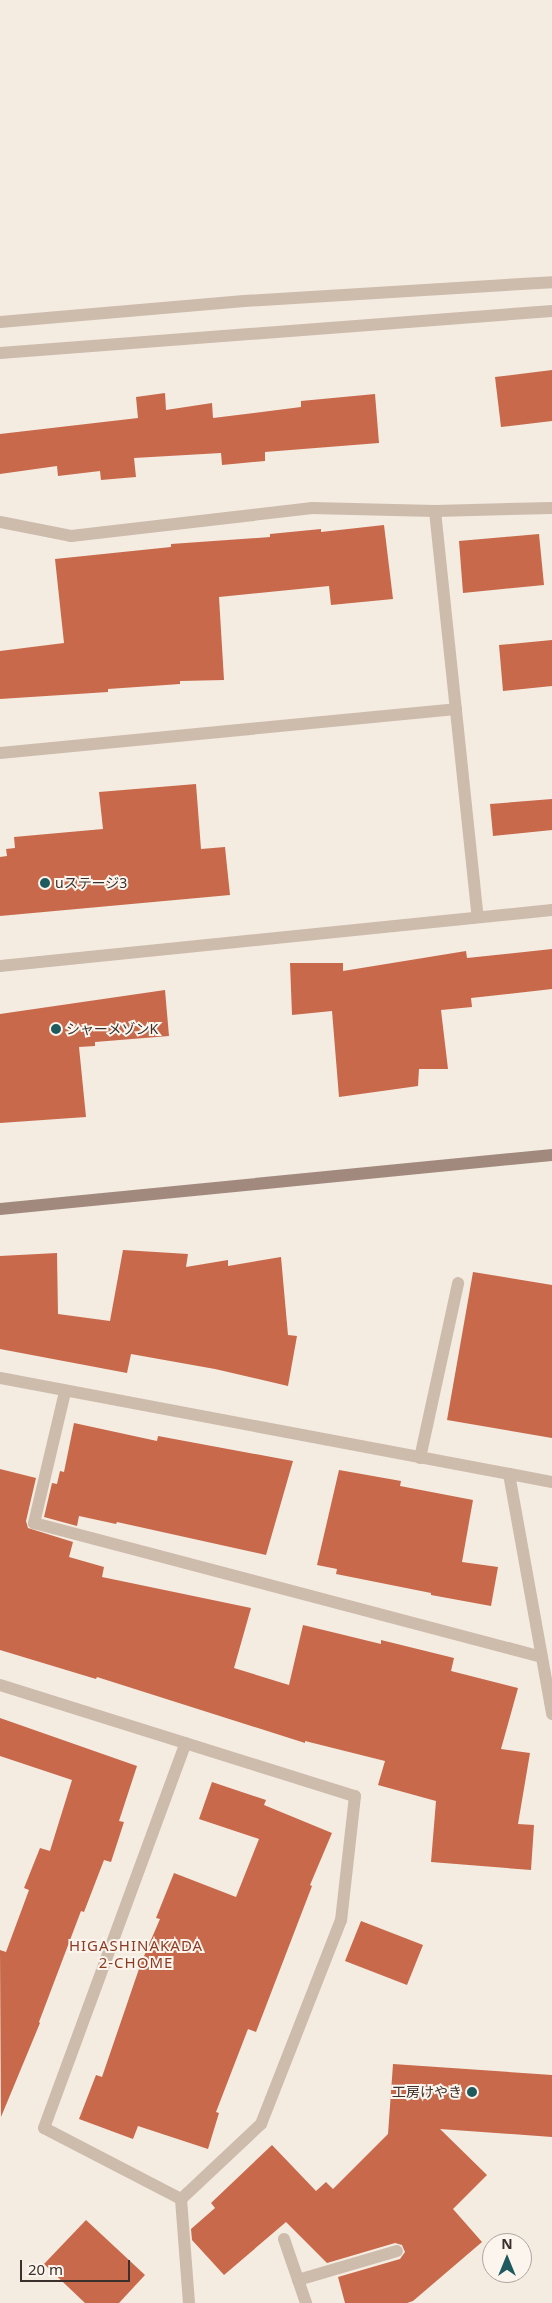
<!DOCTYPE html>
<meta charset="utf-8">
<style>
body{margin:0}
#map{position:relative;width:552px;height:2303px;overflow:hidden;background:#f4ebe1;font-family:"Noto Sans","Noto Sans JP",sans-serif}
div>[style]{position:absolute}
.building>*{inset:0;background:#c8694b}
.street>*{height:12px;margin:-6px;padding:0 6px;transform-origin:6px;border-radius:6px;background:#cdbbac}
.secondary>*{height:12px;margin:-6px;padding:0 6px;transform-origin:6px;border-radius:6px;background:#a18a7d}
.dots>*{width:14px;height:14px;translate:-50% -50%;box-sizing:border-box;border:2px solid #fbf5ee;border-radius:50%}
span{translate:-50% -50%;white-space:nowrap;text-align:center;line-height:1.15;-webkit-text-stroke:4px #fbf5ee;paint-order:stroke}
.poi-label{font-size:14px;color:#3b302b}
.left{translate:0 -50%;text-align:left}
.right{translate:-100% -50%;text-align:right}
.neighbourhood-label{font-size:15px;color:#8c3b22;letter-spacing:1px}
.north{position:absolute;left:482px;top:2233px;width:50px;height:50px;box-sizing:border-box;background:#fbf5ee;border:1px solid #aea6a0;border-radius:50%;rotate:0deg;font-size:14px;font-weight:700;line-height:20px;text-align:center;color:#3b302b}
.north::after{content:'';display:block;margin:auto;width:18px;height:22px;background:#1f5a5e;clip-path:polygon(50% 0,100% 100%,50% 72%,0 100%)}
.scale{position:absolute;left:20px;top:2260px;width:110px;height:22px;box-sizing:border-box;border:2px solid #3b302b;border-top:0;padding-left:6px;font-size:15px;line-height:18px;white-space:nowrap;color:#3b302b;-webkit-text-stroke:4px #fbf5ee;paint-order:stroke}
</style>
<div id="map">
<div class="building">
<div style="clip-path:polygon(552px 370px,552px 421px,501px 427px,495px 377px)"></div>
<div style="clip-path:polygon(165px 393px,166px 410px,212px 403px,213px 418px,301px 407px,301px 401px,375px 394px,379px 443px,265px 452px,265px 461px,222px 465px,221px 453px,134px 458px,136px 477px,101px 480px,100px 471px,58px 476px,57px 466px,0 474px,0 434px,138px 418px,136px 397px)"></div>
<div style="clip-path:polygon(384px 525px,393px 599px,331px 605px,329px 586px,219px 597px,224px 680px,180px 681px,180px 684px,108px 689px,108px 692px,0 699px,0 651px,64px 643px,55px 559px,171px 547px,171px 544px,270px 537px,270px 534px,321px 529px,321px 532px)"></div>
<div style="clip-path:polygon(539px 534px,544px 585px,463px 593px,459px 541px)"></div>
<div style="clip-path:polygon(552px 640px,552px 686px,503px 691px,499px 645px)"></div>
<div style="clip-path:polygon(196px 784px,201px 849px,225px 847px,230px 895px,0 916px,0 857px,7px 856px,6px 849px,15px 848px,14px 837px,103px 829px,99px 792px)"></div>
<div style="clip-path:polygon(552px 799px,552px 830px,493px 836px,490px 804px)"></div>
<div style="clip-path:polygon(552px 949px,552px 989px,471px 998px,472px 1007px,441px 1010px,448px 1069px,419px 1069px,418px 1086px,339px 1097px,332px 1011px,292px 1015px,290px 963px,343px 963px,343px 971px,466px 951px,467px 958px)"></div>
<div style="clip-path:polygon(165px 990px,169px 1036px,95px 1042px,95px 1046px,79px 1047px,86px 1117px,0 1123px,0 1014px)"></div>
<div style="clip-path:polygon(123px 1250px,188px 1254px,186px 1267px,228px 1260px,228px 1266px,281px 1257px,288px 1335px,297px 1336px,288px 1386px,215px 1369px,131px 1354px,127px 1373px,0 1349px,0 1256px,57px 1253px,58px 1314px,110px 1321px)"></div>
<div style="clip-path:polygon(473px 1272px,552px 1285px,552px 1438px,447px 1420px)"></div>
<div style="clip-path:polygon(74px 1423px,157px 1441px,158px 1436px,293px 1461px,266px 1555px,117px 1522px,116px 1524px,79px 1516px,77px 1526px,44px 1517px,52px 1483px,57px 1484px,60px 1471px,64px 1472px)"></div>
<div style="clip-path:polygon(0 1469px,36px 1478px,26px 1521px,28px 1528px,73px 1542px,69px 1557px,104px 1567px,102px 1577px,251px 1608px,234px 1668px,289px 1685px,303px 1625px,381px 1644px,381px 1640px,454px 1658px,451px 1671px,518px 1688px,501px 1749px,530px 1753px,518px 1824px,534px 1825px,531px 1870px,431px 1862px,436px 1801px,378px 1785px,385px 1761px,305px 1741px,305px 1743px,97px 1677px,96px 1679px,0 1650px)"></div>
<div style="clip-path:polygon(339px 1470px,401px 1481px,400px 1486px,473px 1500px,462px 1562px,498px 1567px,491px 1606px,431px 1595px,431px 1593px,336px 1574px,337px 1569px,317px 1565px)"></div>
<div style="clip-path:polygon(0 1718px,137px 1766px,119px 1821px,124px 1822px,111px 1862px,104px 1860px,84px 1912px,81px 1911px,39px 2022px,40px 2023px,1px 2117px,0 1950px,6px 1952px,29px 1890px,24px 1888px,40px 1848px,50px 1851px,72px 1780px,0 1756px)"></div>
<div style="clip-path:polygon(212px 1782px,266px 1800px,264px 1805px,332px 1833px,310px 1885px,312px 1886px,256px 2032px,248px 2029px,216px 2112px,219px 2113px,208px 2149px,138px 2126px,133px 2139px,79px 2119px,96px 2075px,102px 2077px,141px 1963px,160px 1919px,156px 1918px,174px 1873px,236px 1897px,259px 1839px,199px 1819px)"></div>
<div style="clip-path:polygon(361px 1921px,423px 1945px,407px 1985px,345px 1961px)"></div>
<div style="clip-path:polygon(393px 2064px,552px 2075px,552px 2137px,440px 2129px,487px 2175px,453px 2209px,482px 2242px,413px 2301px,407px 2303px,345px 2303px,338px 2277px,400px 2259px,405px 2252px,402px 2245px,395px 2243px,327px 2263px,286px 2222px,224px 2275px,192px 2240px,191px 2229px,215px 2208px,211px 2203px,272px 2145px,316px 2191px,326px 2182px,333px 2189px,388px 2134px)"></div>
<div style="clip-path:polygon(86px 2220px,145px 2275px,119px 2303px,85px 2303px,44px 2264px)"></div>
</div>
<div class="street">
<div style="left:0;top:322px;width:245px;rotate:-4.9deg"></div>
<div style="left:244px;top:301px;width:309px;rotate:-3.5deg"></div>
<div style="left:0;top:353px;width:554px;rotate:-4.35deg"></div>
<div style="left:435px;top:511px;width:408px;rotate:84deg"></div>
<div style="left:0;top:522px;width:72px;rotate:11.2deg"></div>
<div style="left:71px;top:536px;width:243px;rotate:-6.6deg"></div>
<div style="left:312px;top:508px;width:123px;rotate:1.4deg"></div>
<div style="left:435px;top:511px;width:117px;rotate:-1.5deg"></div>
<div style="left:0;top:753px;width:458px;rotate:-5.5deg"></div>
<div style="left:0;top:966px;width:555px;rotate:-5.79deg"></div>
<div style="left:0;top:1378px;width:562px;rotate:10.67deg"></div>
<div style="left:65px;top:1392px;width:135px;rotate:103.3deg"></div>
<div style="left:34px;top:1523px;width:525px;rotate:14.78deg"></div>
<div style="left:420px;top:1458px;width:179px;rotate:-77.7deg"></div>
<div style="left:509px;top:1474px;width:244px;rotate:79.8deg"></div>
<div style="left:0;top:1685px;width:372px;rotate:17.4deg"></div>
<div style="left:355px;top:1796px;width:125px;rotate:96.4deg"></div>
<div style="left:341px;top:1920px;width:219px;rotate:111.4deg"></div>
<div style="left:261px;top:2124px;width:110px;rotate:136.8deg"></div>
<div style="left:181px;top:2199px;width:104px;rotate:85.6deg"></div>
<div style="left:181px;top:2199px;width:154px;rotate:-152.6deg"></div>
<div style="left:44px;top:2128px;width:410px;rotate:-69.8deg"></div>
<div style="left:284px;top:2239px;width:68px;rotate:71deg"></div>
<div style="left:298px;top:2280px;width:103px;rotate:-16.3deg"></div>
</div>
<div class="secondary">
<div style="left:0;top:1209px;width:555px;rotate:-5.59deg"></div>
</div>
<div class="dots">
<div style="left:45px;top:883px;background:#1f5a5e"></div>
<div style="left:56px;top:1029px;background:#1f5a5e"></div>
<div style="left:472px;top:2092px;background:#1f5a5e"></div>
</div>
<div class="poi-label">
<span class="left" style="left:55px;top:883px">uステージ3</span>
<span class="left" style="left:66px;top:1029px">シャーメゾンK</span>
<span class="right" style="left:462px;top:2092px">工房けやき</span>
</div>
<div class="neighbourhood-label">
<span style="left:136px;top:1954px">HIGASHINAKADA<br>2-CHOME</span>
</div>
<div class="north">N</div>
<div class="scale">20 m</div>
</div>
